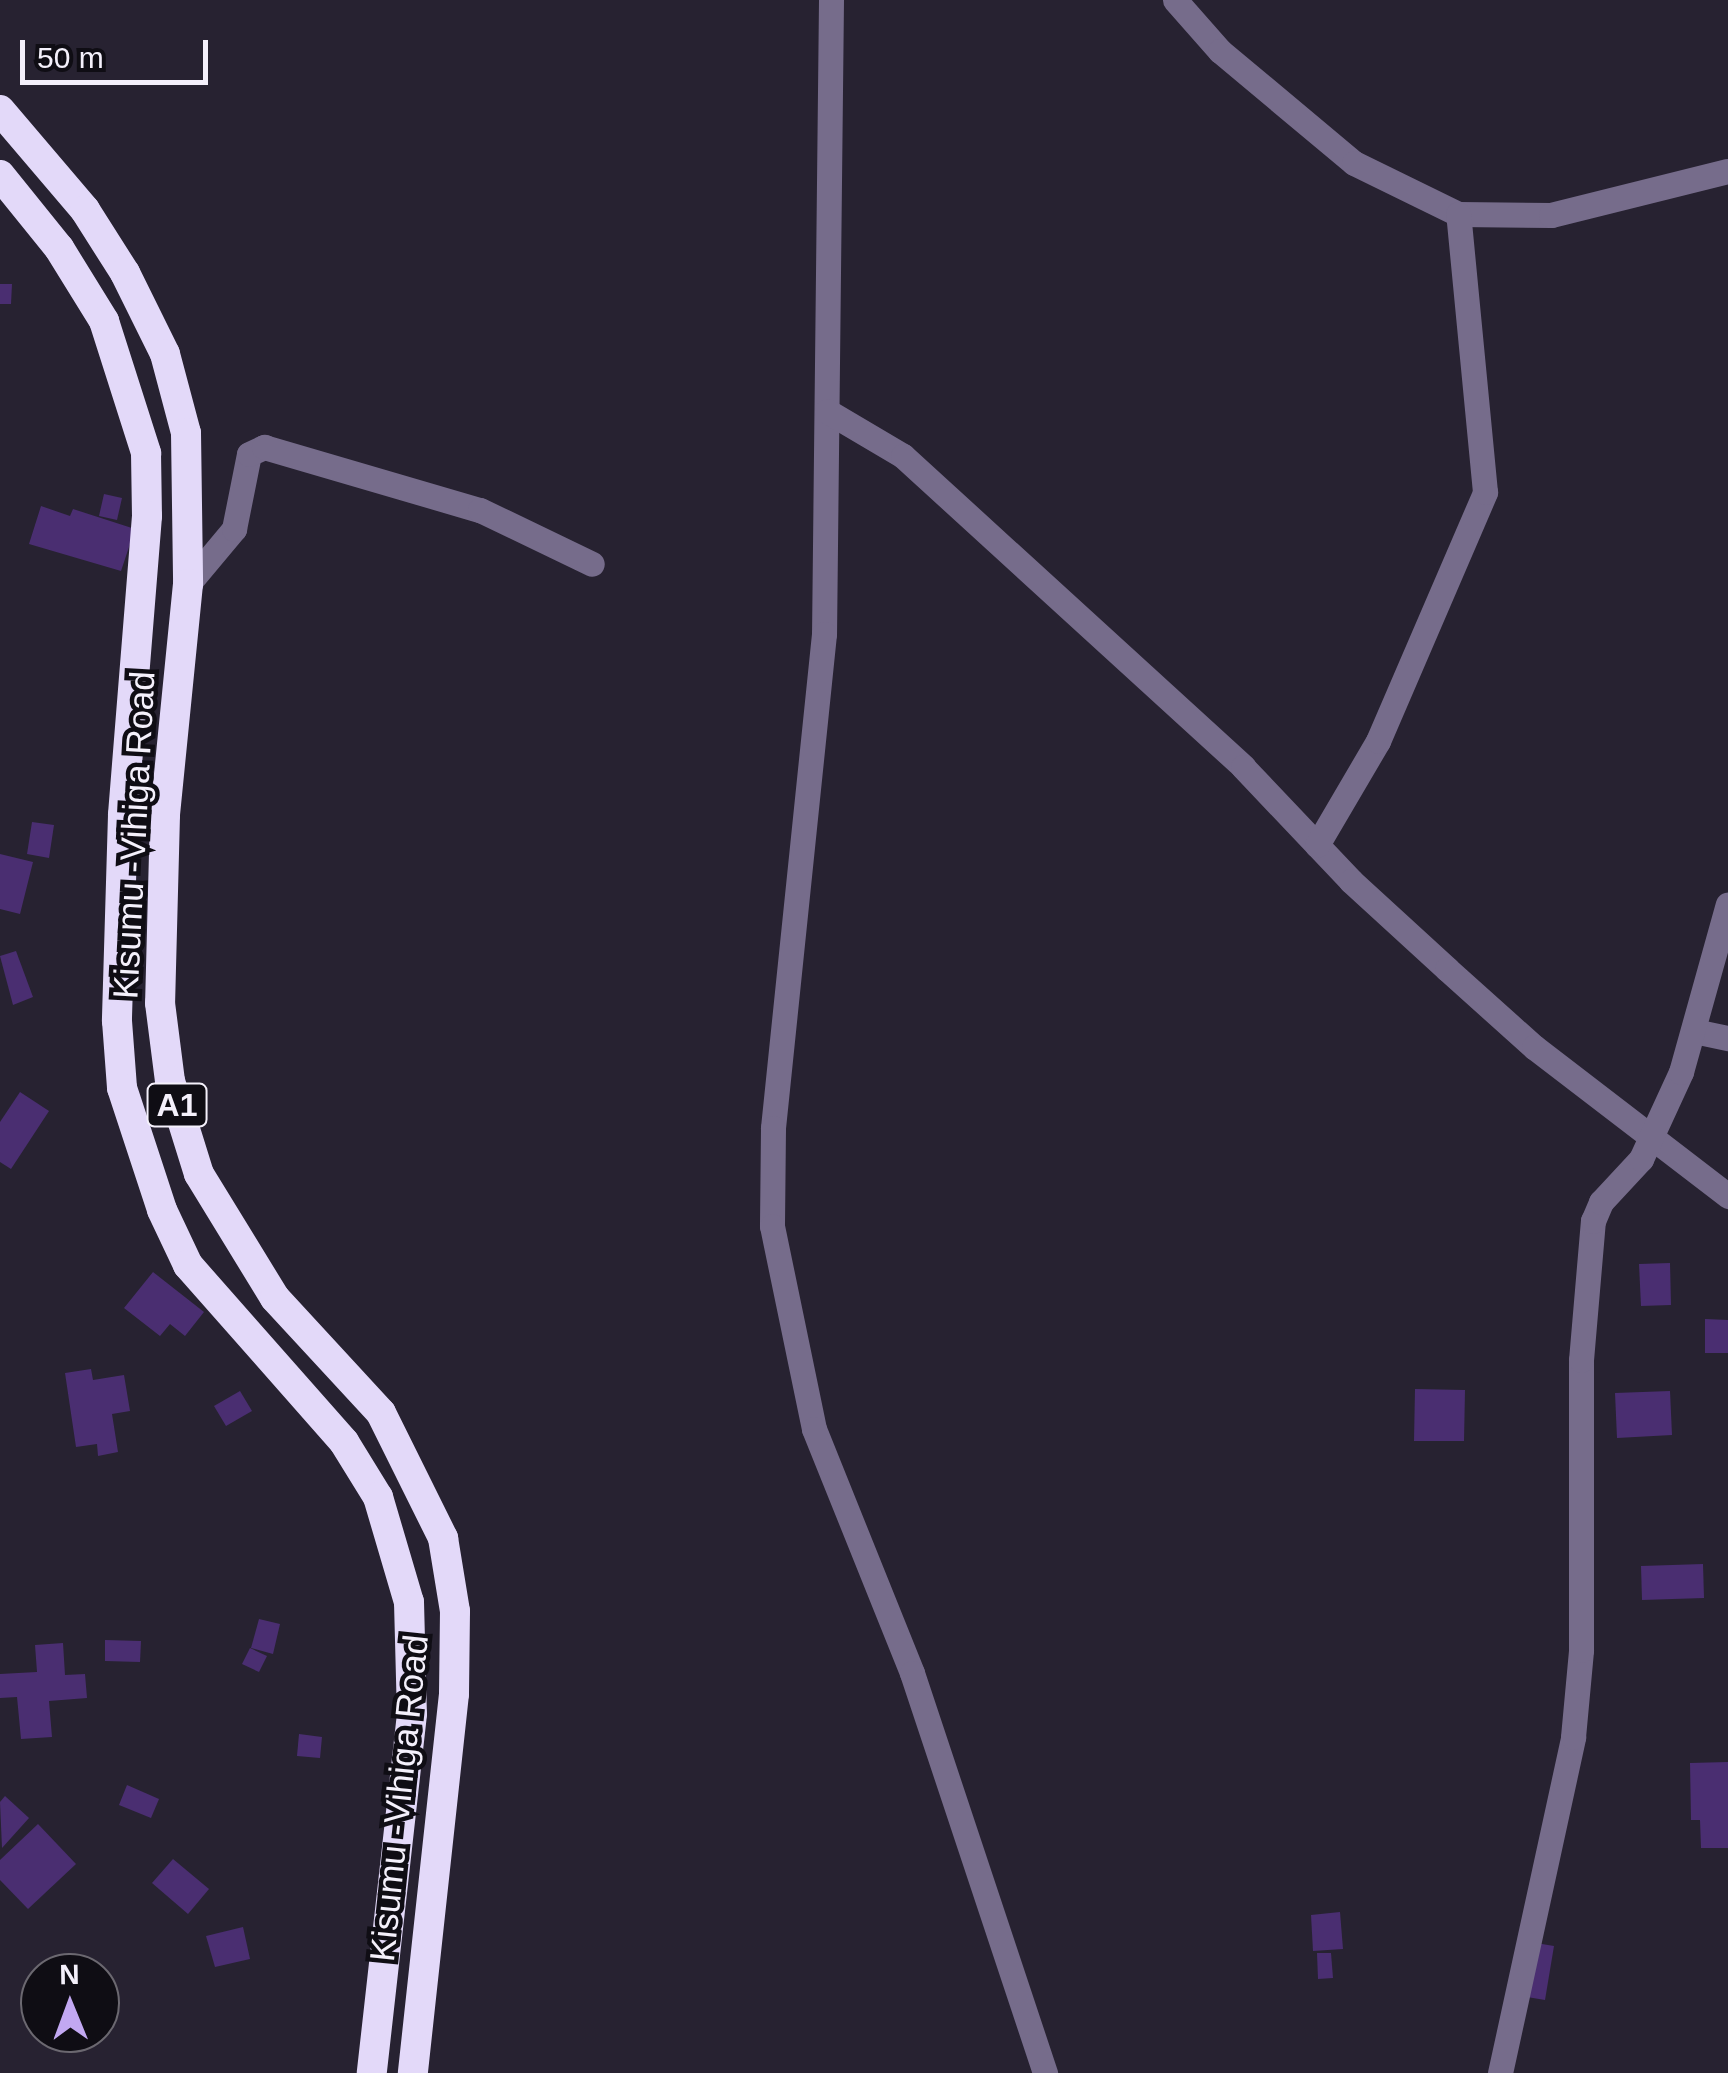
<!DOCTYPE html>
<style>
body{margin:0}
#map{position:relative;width:1728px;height:2073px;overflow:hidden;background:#272231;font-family:Helvetica,sans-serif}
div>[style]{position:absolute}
.building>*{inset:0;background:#4a2e71}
.minor>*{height:25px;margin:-12.5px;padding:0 12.5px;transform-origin:12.5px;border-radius:12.5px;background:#766c8b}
.highway>*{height:30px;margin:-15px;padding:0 15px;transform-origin:15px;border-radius:15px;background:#e3d9f9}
span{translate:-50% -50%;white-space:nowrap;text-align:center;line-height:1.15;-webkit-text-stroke:9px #0f0d14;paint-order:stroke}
.shield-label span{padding:2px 8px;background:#0f0d14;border:2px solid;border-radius:8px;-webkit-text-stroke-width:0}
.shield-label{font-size:32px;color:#f4f0fb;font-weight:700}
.street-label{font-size:35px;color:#f4f0fb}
.north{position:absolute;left:20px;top:1953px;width:100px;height:100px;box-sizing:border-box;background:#0f0d14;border:2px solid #6b6870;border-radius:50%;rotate:359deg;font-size:28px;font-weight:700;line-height:40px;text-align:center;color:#f4f0fb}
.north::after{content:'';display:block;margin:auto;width:35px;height:45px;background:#c2a8f2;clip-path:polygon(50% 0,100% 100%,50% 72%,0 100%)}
.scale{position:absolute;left:20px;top:40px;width:188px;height:45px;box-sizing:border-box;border:5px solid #f4f0fb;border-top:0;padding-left:12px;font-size:30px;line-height:35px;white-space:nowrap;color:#f4f0fb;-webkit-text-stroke:8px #0f0d14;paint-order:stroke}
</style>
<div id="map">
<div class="building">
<div style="clip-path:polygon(0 284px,12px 284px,11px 304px,0 304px)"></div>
<div style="clip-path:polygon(104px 494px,122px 498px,117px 520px,99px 516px)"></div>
<div style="clip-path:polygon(41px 506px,70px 516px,73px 509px,135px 529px,121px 571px,29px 544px)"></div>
<div style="clip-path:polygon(32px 822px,54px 825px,49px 858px,27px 854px)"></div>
<div style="clip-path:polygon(0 854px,33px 862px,20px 914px,0 909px)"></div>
<div style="clip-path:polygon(16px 951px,33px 997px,13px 1005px,0 956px)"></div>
<div style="clip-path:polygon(20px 1092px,49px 1111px,11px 1169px,0 1162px,0 1122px)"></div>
<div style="clip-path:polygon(1670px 1263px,1671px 1305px,1641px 1306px,1639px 1264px)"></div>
<div style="clip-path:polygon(153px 1272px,204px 1312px,185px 1336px,170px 1324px,160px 1336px,124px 1308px)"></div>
<div style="clip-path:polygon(1705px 1319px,1728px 1320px,1728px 1353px,1705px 1353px)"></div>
<div style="clip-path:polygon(91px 1369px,93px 1380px,124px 1375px,130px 1411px,112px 1414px,118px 1452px,98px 1456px,97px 1444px,76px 1447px,65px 1373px)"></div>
<div style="clip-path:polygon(1415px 1389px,1465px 1390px,1464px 1441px,1414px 1441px)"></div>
<div style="clip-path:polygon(240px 1391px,252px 1411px,226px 1426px,214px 1406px)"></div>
<div style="clip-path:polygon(1670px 1391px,1672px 1435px,1617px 1438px,1615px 1393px)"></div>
<div style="clip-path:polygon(1703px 1564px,1704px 1598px,1642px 1600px,1641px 1566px)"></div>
<div style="clip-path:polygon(259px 1619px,280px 1624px,273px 1654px,251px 1648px)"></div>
<div style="clip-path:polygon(105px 1640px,141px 1641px,140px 1662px,105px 1661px)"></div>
<div style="clip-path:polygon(63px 1643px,65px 1675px,85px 1674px,87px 1698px,49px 1701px,52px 1737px,21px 1739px,17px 1697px,0 1698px,0 1674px,37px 1672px,35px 1645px)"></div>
<div style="clip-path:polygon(250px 1648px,267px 1656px,259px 1672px,242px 1664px)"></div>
<div style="clip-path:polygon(299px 1734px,322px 1737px,320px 1758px,297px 1756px)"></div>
<div style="clip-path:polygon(1728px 1762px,1728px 1848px,1701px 1848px,1700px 1820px,1691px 1820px,1690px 1763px)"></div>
<div style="clip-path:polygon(127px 1785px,159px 1799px,151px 1818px,119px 1805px)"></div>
<div style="clip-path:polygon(5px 1796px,29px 1818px,2px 1848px,0 1802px)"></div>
<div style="clip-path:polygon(38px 1824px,76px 1864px,28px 1909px,0 1880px,0 1860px)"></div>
<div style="clip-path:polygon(173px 1859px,209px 1889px,188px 1914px,152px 1883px)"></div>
<div style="clip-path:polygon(1340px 1912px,1343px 1949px,1313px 1951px,1311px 1915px)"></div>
<div style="clip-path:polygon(243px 1927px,250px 1959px,215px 1967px,206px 1936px)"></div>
<div style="clip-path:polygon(1536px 1943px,1554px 1946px,1545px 2000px,1527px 1997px)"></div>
<div style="clip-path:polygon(1317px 1953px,1331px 1953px,1333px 1978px,1318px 1979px)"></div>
</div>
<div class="minor">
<div style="left:831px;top:0;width:634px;rotate:90.63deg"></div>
<div style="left:824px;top:634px;width:497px;rotate:95.9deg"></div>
<div style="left:773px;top:1128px;width:98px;rotate:90.6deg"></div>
<div style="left:772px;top:1226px;width:207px;rotate:78.3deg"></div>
<div style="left:814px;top:1429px;width:263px;rotate:68.1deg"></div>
<div style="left:912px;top:1673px;width:422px;rotate:71.6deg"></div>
<div style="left:1175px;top:0;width:68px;rotate:48.6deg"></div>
<div style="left:1220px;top:51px;width:175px;rotate:39.9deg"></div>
<div style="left:1354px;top:163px;width:116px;rotate:26.1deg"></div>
<div style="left:1458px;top:214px;width:93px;rotate:0.6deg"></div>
<div style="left:1551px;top:215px;width:182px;rotate:-14deg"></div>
<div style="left:827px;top:411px;width:88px;rotate:30.6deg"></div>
<div style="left:903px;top:456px;width:461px;rotate:42.4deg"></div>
<div style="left:1243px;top:767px;width:157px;rotate:46.5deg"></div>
<div style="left:1351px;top:881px;width:130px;rotate:42.5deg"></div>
<div style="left:1447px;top:969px;width:117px;rotate:41.9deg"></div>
<div style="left:1534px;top:1047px;width:245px;rotate:37.5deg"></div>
<div style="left:188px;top:584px;width:72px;rotate:-50.1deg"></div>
<div style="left:234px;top:529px;width:76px;rotate:-78.7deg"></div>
<div style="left:249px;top:454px;width:17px;rotate:-25deg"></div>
<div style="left:264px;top:447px;width:225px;rotate:16.3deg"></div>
<div style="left:480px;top:510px;width:124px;rotate:25.7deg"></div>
<div style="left:1317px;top:845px;width:121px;rotate:-59.6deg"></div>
<div style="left:1378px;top:741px;width:271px;rotate:-66.7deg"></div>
<div style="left:1485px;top:492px;width:279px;rotate:-95.5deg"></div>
<div style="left:1694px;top:1031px;width:35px;rotate:12deg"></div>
<div style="left:1500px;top:2073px;width:344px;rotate:-77.7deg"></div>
<div style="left:1573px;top:1737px;width:87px;rotate:-84.7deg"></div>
<div style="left:1581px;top:1650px;width:290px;rotate:-90deg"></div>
<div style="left:1581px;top:1360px;width:140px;rotate:-85.1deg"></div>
<div style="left:1593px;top:1221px;width:21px;rotate:-67deg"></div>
<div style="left:1601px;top:1202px;width:59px;rotate:-47.1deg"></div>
<div style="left:1641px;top:1159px;width:96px;rotate:-65.3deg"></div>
<div style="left:1681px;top:1072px;width:174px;rotate:-74.4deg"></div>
</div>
<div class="highway">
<div style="left:0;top:110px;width:131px;rotate:49.6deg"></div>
<div style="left:85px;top:210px;width:75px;rotate:57.6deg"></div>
<div style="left:125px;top:273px;width:90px;rotate:63.7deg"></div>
<div style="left:165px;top:354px;width:82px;rotate:75.1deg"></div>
<div style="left:186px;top:433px;width:151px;rotate:89.2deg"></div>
<div style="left:188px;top:584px;width:232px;rotate:95.7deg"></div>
<div style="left:165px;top:815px;width:188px;rotate:91.5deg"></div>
<div style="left:160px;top:1003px;width:79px;rotate:82.7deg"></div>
<div style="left:170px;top:1081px;width:97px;rotate:72.7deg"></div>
<div style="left:199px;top:1174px;width:145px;rotate:58.5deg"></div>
<div style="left:275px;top:1298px;width:156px;rotate:47.3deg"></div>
<div style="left:381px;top:1413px;width:140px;rotate:63.6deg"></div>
<div style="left:443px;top:1538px;width:74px;rotate:80.7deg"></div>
<div style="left:455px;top:1611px;width:83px;rotate:90.7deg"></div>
<div style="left:454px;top:1694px;width:381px;rotate:96.2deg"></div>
<div style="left:0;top:175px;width:94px;rotate:51.1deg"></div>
<div style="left:59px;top:248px;width:86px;rotate:58.3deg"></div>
<div style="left:104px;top:321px;width:139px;rotate:72.3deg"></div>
<div style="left:146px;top:453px;width:63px;rotate:89.1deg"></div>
<div style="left:147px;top:516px;width:300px;rotate:94.6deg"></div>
<div style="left:123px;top:815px;width:206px;rotate:91.7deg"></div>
<div style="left:117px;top:1021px;width:67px;rotate:85.7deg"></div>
<div style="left:122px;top:1088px;width:128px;rotate:71.8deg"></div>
<div style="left:162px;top:1210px;width:61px;rotate:64.7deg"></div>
<div style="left:188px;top:1265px;width:236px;rotate:48.6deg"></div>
<div style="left:344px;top:1442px;width:65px;rotate:58.3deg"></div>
<div style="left:378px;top:1497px;width:109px;rotate:73.6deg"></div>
<div style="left:409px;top:1602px;width:112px;rotate:88.5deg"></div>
<div style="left:412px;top:1714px;width:361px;rotate:96.4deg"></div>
</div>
<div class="shield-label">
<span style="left:177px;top:1105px">A1</span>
</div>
<div class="street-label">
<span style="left:134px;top:835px;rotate:-87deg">Kisumu -Vihiga Road</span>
<span style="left:399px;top:1798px;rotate:-84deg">Kisumu -Vihiga Road</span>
</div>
<div class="north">N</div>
<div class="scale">50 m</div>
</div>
